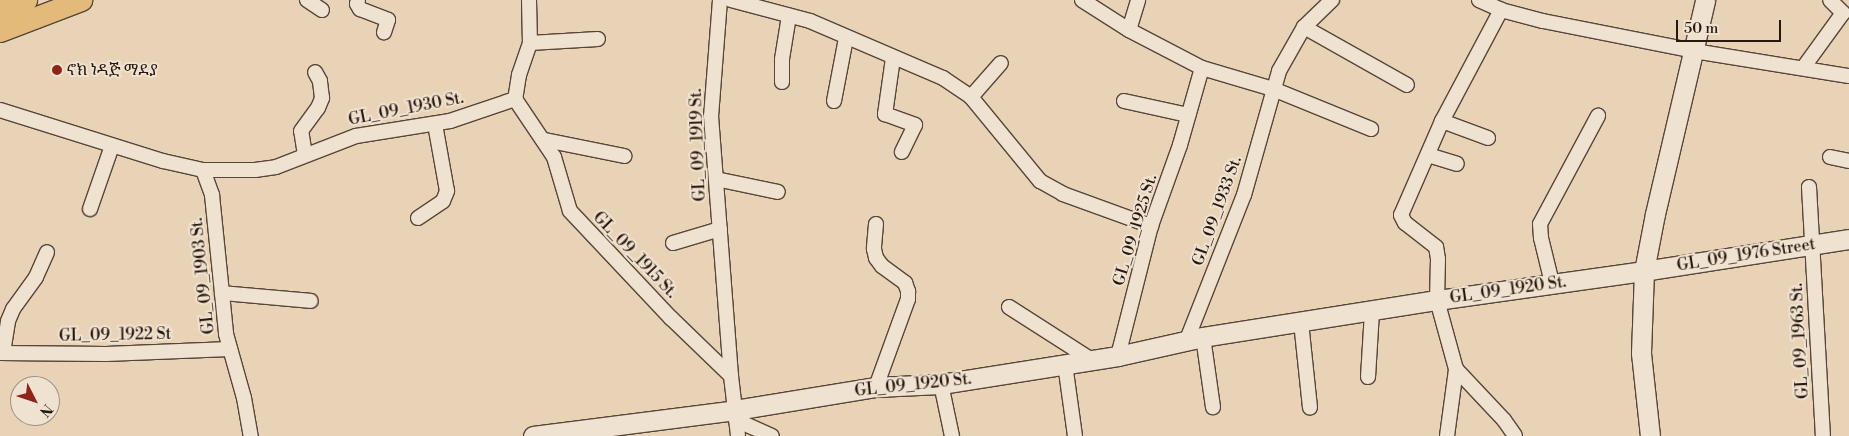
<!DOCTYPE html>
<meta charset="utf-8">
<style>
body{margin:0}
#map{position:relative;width:1849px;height:436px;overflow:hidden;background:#e8d3b6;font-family:"Libre Bodoni","Noto Serif Ethiopic",serif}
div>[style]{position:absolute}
.roads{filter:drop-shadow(1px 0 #574638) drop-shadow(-1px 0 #574638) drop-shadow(0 1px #574638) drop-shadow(0 -1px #574638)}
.minor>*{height:14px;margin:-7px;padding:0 7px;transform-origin:7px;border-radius:7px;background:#f0e2d0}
.secondary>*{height:19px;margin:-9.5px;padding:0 9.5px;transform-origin:9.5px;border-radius:9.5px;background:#f0e2d0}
.primary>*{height:21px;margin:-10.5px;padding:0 10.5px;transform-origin:10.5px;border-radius:10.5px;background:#e4ba7b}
.dots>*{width:14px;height:14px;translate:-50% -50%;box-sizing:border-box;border:2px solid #f0e2d0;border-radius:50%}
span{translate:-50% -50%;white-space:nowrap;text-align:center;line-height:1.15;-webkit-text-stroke:4px #f0e2d0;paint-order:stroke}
.poi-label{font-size:16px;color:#27170e}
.left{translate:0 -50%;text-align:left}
.street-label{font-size:16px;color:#27170e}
.north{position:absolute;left:10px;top:376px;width:50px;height:50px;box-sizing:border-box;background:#f0e2d0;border:1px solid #a09182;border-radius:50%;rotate:131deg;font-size:14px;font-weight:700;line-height:20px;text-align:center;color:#27170e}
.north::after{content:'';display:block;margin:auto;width:18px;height:22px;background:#8f2418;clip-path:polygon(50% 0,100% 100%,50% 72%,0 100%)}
.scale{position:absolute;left:1676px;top:20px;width:105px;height:22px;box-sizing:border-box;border:2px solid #27170e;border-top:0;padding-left:6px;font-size:15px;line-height:18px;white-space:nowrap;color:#27170e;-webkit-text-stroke:4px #f0e2d0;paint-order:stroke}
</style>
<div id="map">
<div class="roads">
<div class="minor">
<div style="left:307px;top:0;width:18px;rotate:34deg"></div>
<div style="left:358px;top:0;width:4px;rotate:104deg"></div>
<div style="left:357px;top:4px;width:6px;rotate:59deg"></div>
<div style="left:360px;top:9px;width:30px;rotate:21deg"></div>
<div style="left:388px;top:20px;width:13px;rotate:108deg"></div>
<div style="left:529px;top:0;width:43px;rotate:88.7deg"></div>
<div style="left:530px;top:43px;width:34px;rotate:109deg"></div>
<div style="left:519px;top:75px;width:24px;rotate:99deg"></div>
<div style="left:515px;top:99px;width:70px;rotate:56.1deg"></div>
<div style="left:554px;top:157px;width:56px;rotate:73.5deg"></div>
<div style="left:570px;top:211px;width:147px;rotate:46.7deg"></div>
<div style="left:671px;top:318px;width:83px;rotate:44deg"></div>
<div style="left:720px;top:0;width:116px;rotate:94.4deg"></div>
<div style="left:711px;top:116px;width:261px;rotate:85.6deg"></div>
<div style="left:731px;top:376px;width:60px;rotate:83.3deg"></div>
<div style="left:731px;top:0;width:82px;rotate:14.9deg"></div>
<div style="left:810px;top:21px;width:145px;rotate:23.2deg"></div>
<div style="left:943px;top:78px;width:34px;rotate:34deg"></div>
<div style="left:971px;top:97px;width:109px;rotate:50.6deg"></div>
<div style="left:1040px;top:181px;width:26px;rotate:29deg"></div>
<div style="left:1063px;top:194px;width:94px;rotate:20deg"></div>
<div style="left:1082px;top:0;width:56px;rotate:32.6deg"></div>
<div style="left:1129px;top:30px;width:82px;rotate:27.5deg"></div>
<div style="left:1202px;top:68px;width:74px;rotate:16.5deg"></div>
<div style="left:1273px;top:89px;width:106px;rotate:22.2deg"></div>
<div style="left:1479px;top:0;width:24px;rotate:24deg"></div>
<div style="left:1501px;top:10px;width:43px;rotate:14.7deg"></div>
<div style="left:1543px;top:21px;width:154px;rotate:11.2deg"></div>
<div style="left:1694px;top:51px;width:157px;rotate:9.2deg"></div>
<div style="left:1304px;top:27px;width:118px;rotate:29.4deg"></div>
<div style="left:1129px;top:30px;width:31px;rotate:-73deg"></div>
<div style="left:530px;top:43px;width:68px;rotate:-3.4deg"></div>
<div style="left:893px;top:58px;width:57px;rotate:98.1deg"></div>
<div style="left:885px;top:114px;width:32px;rotate:20deg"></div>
<div style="left:915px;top:125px;width:30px;rotate:116deg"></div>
<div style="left:1803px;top:68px;width:68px;rotate:-54deg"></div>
<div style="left:1843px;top:13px;width:18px;rotate:-135deg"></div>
<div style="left:782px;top:82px;width:23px;rotate:-90deg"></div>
<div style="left:782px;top:59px;width:44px;rotate:-80.8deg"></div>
<div style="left:971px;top:97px;width:45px;rotate:-48.6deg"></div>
<div style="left:834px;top:101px;width:64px;rotate:-79.2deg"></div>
<div style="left:1124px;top:101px;width:66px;rotate:12.3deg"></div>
<div style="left:0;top:110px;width:171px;rotate:17.4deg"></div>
<div style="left:163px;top:161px;width:41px;rotate:12.7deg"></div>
<div style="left:203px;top:170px;width:52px"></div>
<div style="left:255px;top:170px;width:21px;rotate:-8deg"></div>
<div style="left:276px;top:167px;width:86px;rotate:-21.2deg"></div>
<div style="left:356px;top:136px;width:95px;rotate:-9.1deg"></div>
<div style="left:450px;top:121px;width:69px;rotate:-18.7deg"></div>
<div style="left:1442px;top:121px;width:49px;rotate:20.3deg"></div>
<div style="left:545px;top:140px;width:81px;rotate:11.4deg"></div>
<div style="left:305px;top:155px;width:24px;rotate:-99deg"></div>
<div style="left:301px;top:131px;width:29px;rotate:-54deg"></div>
<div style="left:318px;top:108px;width:11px;rotate:-68deg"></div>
<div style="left:322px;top:98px;width:17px;rotate:-97deg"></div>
<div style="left:320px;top:81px;width:10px;rotate:-119deg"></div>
<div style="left:1428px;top:155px;width:30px;rotate:17deg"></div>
<div style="left:1830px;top:157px;width:19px;rotate:12deg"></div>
<div style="left:203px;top:170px;width:27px;rotate:70deg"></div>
<div style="left:212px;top:195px;width:140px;rotate:84.2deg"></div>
<div style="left:226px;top:334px;width:66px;rotate:74.3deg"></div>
<div style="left:244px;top:398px;width:39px;rotate:80deg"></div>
<div style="left:716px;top:179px;width:63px;rotate:11.8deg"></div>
<div style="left:1809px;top:187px;width:249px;rotate:86.8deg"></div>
<div style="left:90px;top:209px;width:67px;rotate:-70.8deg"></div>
<div style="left:418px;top:218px;width:30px;rotate:-34deg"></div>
<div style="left:443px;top:201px;width:11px;rotate:-68deg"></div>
<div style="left:447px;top:191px;width:68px;rotate:-100.2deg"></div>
<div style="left:876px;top:224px;width:25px;rotate:95deg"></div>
<div style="left:874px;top:249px;width:9px;rotate:77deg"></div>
<div style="left:876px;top:258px;width:10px;rotate:53deg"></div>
<div style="left:882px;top:266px;width:29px;rotate:36deg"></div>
<div style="left:905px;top:283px;width:9px;rotate:69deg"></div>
<div style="left:908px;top:291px;width:8px;rotate:90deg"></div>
<div style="left:908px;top:299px;width:94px;rotate:110deg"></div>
<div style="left:673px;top:243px;width:49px;rotate:-16.6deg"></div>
<div style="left:1552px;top:283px;width:46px;rotate:-103.7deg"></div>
<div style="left:1541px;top:238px;width:14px;rotate:-94deg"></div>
<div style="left:1540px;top:224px;width:123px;rotate:-61.8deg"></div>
<div style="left:222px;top:293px;width:89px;rotate:5.1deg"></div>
<div style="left:1009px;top:307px;width:98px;rotate:32.6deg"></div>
<div style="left:1301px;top:322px;width:86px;rotate:84deg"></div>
<div style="left:1203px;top:337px;width:71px;rotate:81.9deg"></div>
<div style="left:1186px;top:342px;width:158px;rotate:-68.5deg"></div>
<div style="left:1244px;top:195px;width:129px;rotate:-74.2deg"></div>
<div style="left:1279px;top:71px;width:51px;rotate:-60.4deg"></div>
<div style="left:1304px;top:27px;width:39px;rotate:-44deg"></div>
<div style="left:0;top:353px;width:106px;rotate:0.5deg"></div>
<div style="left:106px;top:354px;width:124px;rotate:-2.3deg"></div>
<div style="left:3px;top:353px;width:32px;rotate:-81deg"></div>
<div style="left:8px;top:321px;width:13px;rotate:-67deg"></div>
<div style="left:13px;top:309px;width:39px;rotate:-54deg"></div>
<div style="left:36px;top:277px;width:27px;rotate:-66deg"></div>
<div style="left:1118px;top:356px;width:134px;rotate:-75.8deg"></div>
<div style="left:1151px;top:226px;width:86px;rotate:-70.3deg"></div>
<div style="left:1180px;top:145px;width:80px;rotate:-74.1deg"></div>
<div style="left:1065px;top:364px;width:73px;rotate:82.1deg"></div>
<div style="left:1456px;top:369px;width:70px;rotate:46.7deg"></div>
<div style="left:1504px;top:420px;width:19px;rotate:55deg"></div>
<div style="left:1368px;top:377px;width:65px;rotate:-86.5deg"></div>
<div style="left:941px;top:384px;width:53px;rotate:78.1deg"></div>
<div style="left:736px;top:420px;width:39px;rotate:24deg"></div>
<div style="left:1447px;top:436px;width:68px;rotate:-82.3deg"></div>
<div style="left:1456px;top:369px;width:72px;rotate:-105.4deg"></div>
<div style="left:1437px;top:300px;width:41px;rotate:-88.6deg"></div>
<div style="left:1438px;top:259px;width:12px;rotate:-99deg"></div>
<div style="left:1436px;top:247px;width:39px;rotate:-142deg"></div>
<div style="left:1405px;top:223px;width:9px;rotate:-117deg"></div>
<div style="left:1401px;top:215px;width:103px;rotate:-66.4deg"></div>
<div style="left:1442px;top:121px;width:126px;rotate:-62deg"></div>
</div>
<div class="secondary">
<div style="left:533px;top:436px;width:204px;rotate:-7.3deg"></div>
<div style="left:735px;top:410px;width:143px;rotate:-9.3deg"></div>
<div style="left:876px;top:387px;width:65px;rotate:-2.6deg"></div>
<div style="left:941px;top:384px;width:179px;rotate:-9deg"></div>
<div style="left:1118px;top:356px;width:87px;rotate:-12.6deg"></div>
<div style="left:1203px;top:337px;width:237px;rotate:-9deg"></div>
<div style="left:1437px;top:300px;width:209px;rotate:-8deg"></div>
<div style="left:1644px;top:271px;width:207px;rotate:-8.9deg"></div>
<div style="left:1650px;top:436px;width:83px;rotate:-96.2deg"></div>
<div style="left:1641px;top:353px;width:82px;rotate:-87.9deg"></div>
<div style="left:1644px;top:271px;width:58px;rotate:-79.1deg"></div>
<div style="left:1655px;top:214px;width:220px;rotate:-76.8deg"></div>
</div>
<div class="primary">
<div style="left:0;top:10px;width:28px;rotate:-21deg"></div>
<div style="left:0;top:31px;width:87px;rotate:-20.9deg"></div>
</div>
</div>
<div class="dots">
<div style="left:57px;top:70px;background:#8f2418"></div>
</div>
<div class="poi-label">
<span class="left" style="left:67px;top:70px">ኖክ ነዳጅ ማደያ</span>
</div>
<div class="street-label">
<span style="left:406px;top:109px;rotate:-11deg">GL_09_1930 St.</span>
<span style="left:698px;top:145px;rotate:-92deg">GL_09_1919 St.</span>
<span style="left:1217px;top:211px;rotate:-70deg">GL_09_1933 St.</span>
<span style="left:1135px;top:230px;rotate:-73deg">GL_09_1925 St.</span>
<span style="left:635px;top:255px;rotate:46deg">GL_09_1915 St.</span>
<span style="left:1746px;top:255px;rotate:-9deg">GL_09_1976 Street</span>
<span style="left:203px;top:276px;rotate:-96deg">GL_09_1903 St.</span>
<span style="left:1508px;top:290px;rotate:-8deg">GL_09_1920 St.</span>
<span style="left:115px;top:335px;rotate:-1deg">GL_09_1922 St</span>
<span style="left:1800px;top:341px;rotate:-93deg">GL_09_1963 St.</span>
<span style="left:913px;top:385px;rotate:-6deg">GL_09_1920 St.</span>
</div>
<div class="north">N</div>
<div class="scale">50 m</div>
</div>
